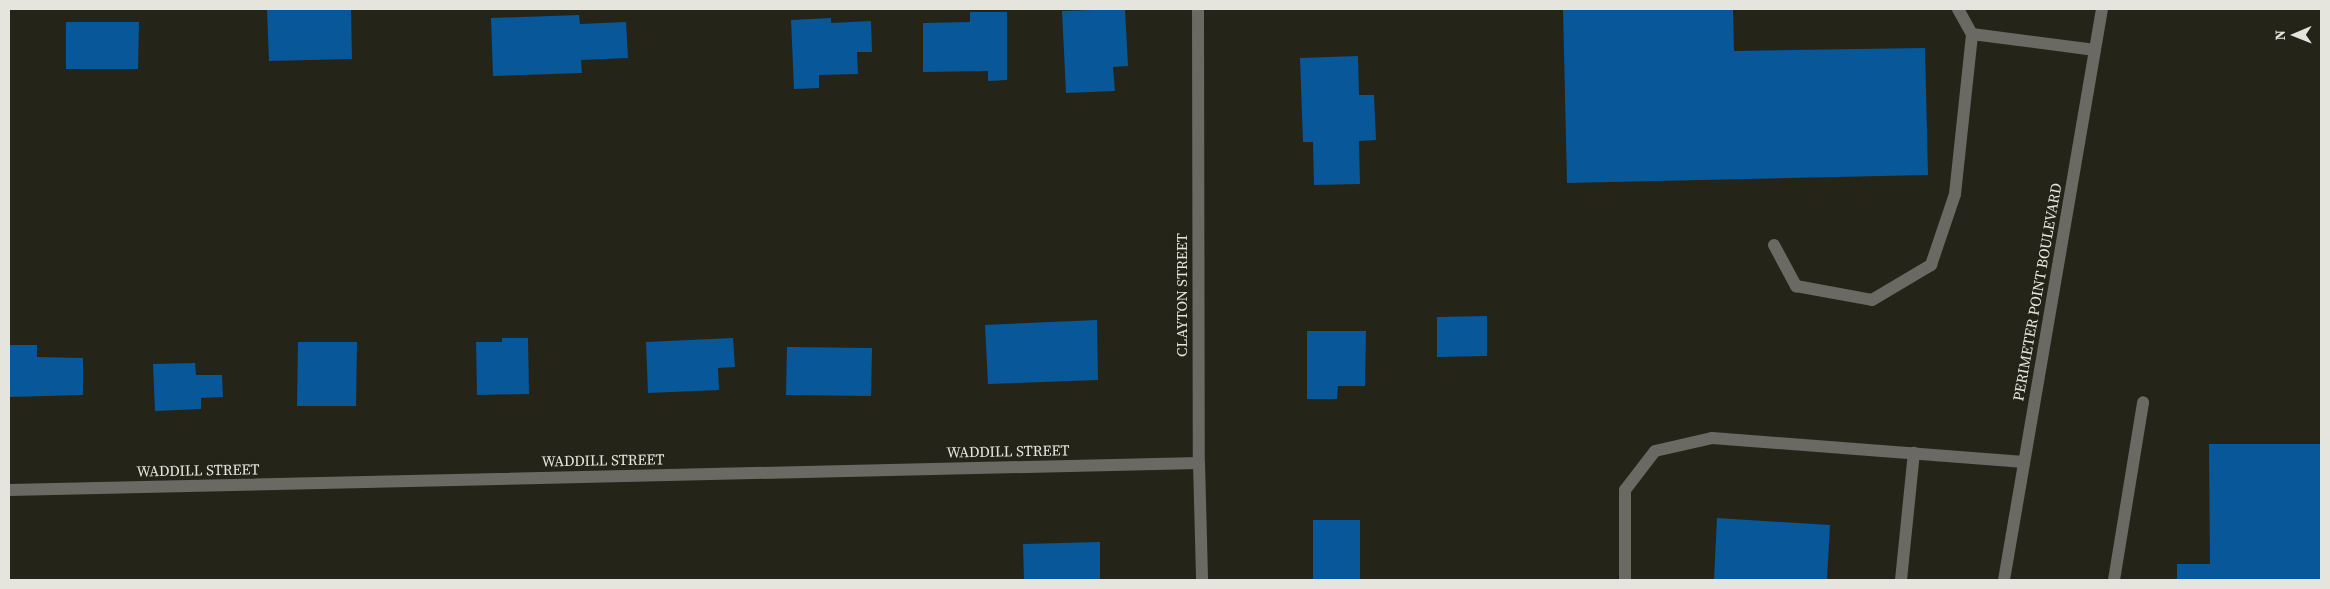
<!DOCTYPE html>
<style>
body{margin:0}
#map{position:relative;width:2330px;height:589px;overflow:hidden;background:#252418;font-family:"Source Serif 4",serif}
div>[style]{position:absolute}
.building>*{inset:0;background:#085799}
.minor>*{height:12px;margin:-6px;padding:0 6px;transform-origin:6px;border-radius:6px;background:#6a6963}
span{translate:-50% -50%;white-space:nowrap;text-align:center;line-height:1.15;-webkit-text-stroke:4px #252418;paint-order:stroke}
.street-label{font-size:15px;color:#e6e5dd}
.frame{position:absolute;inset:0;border:10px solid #e6e5dd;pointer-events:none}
.north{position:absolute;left:2270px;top:10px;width:50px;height:50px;-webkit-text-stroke:4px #252418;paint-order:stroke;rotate:269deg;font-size:14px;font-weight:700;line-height:20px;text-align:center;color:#e6e5dd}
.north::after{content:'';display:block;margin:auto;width:18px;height:22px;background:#e6e5dd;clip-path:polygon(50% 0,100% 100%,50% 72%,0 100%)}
</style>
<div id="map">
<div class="building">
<div style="clip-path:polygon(267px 9px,351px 9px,352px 59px,269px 61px)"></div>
<div style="clip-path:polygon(1125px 9px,1128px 66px,1113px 67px,1115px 91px,1066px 93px,1062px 11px)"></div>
<div style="clip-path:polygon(1563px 9px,1733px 9px,1734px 51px,1925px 48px,1928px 175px,1567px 183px)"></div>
<div style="clip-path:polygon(970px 12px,1007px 12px,1007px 80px,988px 81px,988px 71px,923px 72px,923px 23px,970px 22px)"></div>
<div style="clip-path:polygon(579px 15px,580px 24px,626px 22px,628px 58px,581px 60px,582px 73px,493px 76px,491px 18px)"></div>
<div style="clip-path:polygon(831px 18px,831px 23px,871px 21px,872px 52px,857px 52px,858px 74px,819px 75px,819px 88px,794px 89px,791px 20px)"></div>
<div style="clip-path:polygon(66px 22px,139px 22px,138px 69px,66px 69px)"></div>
<div style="clip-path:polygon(1358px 56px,1359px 95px,1374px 95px,1376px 140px,1359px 141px,1360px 184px,1314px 185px,1313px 142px,1303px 142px,1300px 58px)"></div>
<div style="clip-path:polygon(1487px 316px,1487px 356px,1437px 357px,1437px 317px)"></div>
<div style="clip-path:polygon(1097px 320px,1098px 380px,988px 384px,985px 325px)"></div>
<div style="clip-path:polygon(1307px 331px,1366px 331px,1365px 386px,1338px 386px,1337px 399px,1307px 399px)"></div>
<div style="clip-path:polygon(502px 338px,528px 338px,529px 394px,477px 395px,476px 342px,502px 342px)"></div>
<div style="clip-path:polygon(733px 338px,735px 367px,718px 368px,719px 390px,648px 393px,646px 342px)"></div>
<div style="clip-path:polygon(298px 342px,357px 342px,356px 406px,297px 406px)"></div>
<div style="clip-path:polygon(9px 345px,37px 345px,37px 357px,83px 358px,83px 395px,9px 397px)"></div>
<div style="clip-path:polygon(787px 347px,872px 348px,871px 396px,786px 395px)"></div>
<div style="clip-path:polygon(195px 363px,196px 375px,222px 375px,223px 397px,201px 398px,201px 409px,155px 411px,153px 364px)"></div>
<div style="clip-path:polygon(2209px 444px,2321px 444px,2321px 580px,2177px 580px,2177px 564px,2210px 564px)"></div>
<div style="clip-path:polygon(1717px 518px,1830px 525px,1827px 580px,1714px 580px)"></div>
<div style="clip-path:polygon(1313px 520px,1360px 520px,1360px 580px,1313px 580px)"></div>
<div style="clip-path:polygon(1100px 542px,1100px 580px,1024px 580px,1023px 544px)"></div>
</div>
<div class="minor">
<div style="left:1198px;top:9px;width:454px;rotate:89.9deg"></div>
<div style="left:1199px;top:463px;width:117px;rotate:88.5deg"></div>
<div style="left:1958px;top:9px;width:29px;rotate:61deg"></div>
<div style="left:1972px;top:34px;width:124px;rotate:7.4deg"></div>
<div style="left:1774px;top:245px;width:47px;rotate:61.8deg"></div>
<div style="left:1796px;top:286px;width:77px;rotate:10.4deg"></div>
<div style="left:1872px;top:300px;width:69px;rotate:-30.7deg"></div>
<div style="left:1931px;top:265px;width:75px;rotate:-71.3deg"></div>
<div style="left:1955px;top:194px;width:161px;rotate:-83.9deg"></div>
<div style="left:9px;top:490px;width:1190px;rotate:-1.3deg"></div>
<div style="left:1625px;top:580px;width:90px;rotate:-90deg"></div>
<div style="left:1625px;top:490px;width:49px;rotate:-52.4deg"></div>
<div style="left:1655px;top:451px;width:58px;rotate:-12.8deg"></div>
<div style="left:1712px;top:438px;width:313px;rotate:4.4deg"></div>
<div style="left:1901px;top:580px;width:128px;rotate:-84.2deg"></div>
<div style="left:2004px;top:580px;width:579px;rotate:-80.26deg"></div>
<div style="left:2114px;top:580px;width:180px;rotate:-80.7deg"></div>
</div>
<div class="street-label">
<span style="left:2037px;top:292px;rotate:-80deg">PERIMETER POINT BOULEVARD</span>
<span style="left:1182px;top:295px;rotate:-90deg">CLAYTON STREET</span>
<span style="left:1008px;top:451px;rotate:-1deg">WADDILL STREET</span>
<span style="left:603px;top:460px;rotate:-1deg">WADDILL STREET</span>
<span style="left:198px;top:470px;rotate:-1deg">WADDILL STREET</span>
</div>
<div class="frame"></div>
<div class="north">N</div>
</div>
